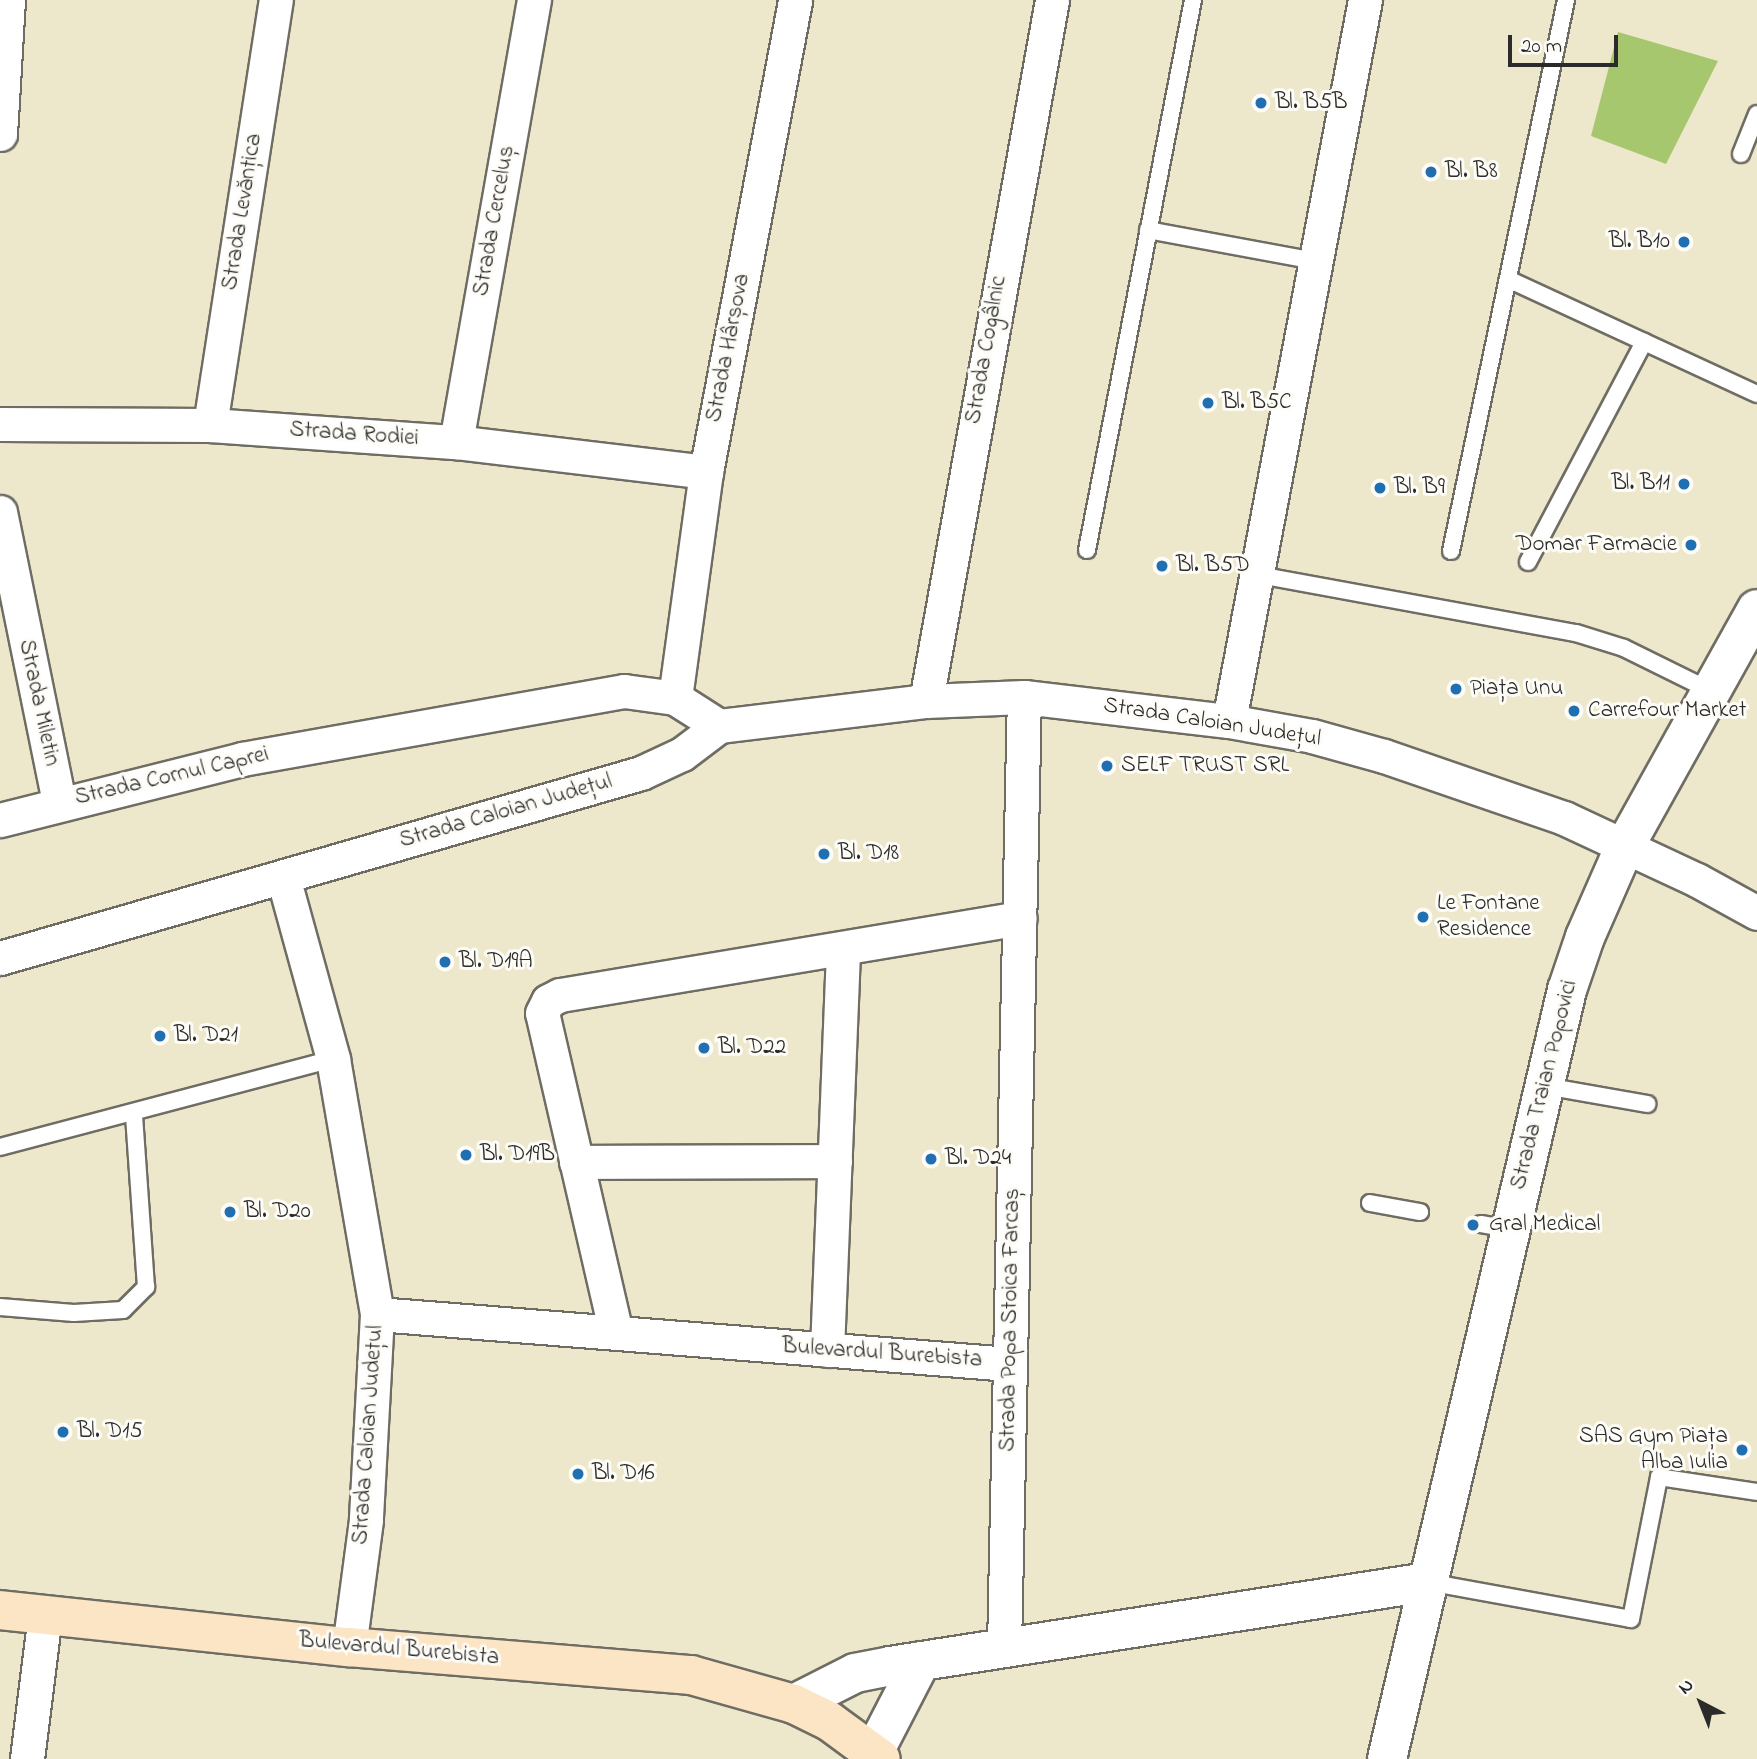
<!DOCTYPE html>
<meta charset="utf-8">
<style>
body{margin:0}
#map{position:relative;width:1757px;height:1759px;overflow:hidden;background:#ede7cb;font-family:"Indie Flower",sans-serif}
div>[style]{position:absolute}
.green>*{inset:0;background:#a7c76f}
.roads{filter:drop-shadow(2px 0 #6f6d63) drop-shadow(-2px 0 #6f6d63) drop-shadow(0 2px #6f6d63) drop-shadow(0 -2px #6f6d63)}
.service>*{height:16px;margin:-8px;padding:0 8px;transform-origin:8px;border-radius:8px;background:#fff}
.minor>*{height:33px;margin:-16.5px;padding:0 16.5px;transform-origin:16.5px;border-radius:16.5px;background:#fff}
.tertiary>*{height:38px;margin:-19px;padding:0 19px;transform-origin:19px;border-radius:19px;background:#fff}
.secondary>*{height:38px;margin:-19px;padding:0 19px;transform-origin:19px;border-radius:19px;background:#fce5c4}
.dots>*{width:19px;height:19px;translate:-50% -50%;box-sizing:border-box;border:4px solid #fdfcf7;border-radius:50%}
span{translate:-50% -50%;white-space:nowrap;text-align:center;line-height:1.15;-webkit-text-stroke:6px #fdfcf7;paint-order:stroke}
.poi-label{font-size:23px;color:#2b2b2b}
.left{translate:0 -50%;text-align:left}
.right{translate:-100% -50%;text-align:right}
.street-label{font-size:23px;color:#2b2b2b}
.north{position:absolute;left:1666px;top:1668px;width:70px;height:70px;-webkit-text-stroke:5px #fdfcf7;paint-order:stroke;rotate:318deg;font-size:19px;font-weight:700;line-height:28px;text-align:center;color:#2b2b2b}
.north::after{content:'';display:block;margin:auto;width:24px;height:32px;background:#2b2b2b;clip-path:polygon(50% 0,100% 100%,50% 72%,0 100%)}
.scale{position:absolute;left:1508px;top:35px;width:110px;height:32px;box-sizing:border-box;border:4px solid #2b2b2b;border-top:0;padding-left:9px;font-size:21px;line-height:24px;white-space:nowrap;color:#2b2b2b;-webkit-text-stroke:5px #fdfcf7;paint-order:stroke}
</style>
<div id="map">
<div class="green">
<div style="clip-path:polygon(1618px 32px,1718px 61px,1666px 164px,1591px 136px)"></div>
</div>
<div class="roads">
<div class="service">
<div style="left:1741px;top:154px;width:43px;rotate:-68.2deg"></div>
<div style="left:1148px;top:230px;width:171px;rotate:10.5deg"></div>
<div style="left:1508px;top:279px;width:274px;rotate:24.8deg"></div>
<div style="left:1087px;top:550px;width:560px;rotate:-79.09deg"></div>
<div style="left:1451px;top:551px;width:563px;rotate:-78.21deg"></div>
<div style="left:1528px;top:562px;width:249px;rotate:-62.2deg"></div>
<div style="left:1259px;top:575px;width:322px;rotate:10.4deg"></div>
<div style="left:1576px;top:633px;width:50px;rotate:17.4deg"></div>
<div style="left:1624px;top:648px;width:97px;rotate:26.3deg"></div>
<div style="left:1545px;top:1086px;width:104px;rotate:10deg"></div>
<div style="left:0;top:1147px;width:344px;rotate:-14.8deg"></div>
<div style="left:1370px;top:1203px;width:51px;rotate:10.2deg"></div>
<div style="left:1481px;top:1224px;width:28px;rotate:10deg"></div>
<div style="left:0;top:1307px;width:74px;rotate:4.6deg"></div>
<div style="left:74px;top:1313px;width:49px;rotate:-3.5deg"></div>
<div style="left:123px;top:1310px;width:33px;rotate:-45deg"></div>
<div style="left:146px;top:1287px;width:173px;rotate:-94deg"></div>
<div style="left:1428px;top:1582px;width:206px;rotate:10.3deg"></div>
<div style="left:1631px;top:1619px;width:145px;rotate:-78.8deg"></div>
<div style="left:1659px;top:1477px;width:99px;rotate:8.7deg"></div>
</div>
<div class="minor">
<div style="left:0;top:134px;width:134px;rotate:-86.6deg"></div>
<div style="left:0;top:424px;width:210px;rotate:0.3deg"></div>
<div style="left:210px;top:425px;width:247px;rotate:4deg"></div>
<div style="left:456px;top:442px;width:252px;rotate:6.8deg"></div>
<div style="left:210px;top:425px;width:430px;rotate:-81.2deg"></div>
<div style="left:456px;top:442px;width:449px;rotate:-80deg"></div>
<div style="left:0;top:512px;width:297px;rotate:78.5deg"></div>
<div style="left:675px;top:698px;width:228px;rotate:-82.2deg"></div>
<div style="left:706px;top:472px;width:480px;rotate:-79.3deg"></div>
<div style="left:926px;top:701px;width:712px;rotate:-79.81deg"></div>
<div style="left:1229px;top:721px;width:734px;rotate:-79.32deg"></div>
<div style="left:0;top:820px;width:250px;rotate:-14.1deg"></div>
<div style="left:242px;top:759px;width:388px;rotate:-10.1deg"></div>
<div style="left:624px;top:691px;width:51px;rotate:7.8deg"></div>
<div style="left:675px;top:698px;width:52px;rotate:32.5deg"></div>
<div style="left:719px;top:726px;width:209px;rotate:-6.9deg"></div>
<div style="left:926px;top:701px;width:98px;rotate:-2.3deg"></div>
<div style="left:1024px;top:697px;width:206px;rotate:6.7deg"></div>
<div style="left:1229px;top:721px;width:84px;rotate:10.2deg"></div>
<div style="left:1312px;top:736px;width:75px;rotate:15.5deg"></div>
<div style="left:1384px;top:756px;width:190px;rotate:19deg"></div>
<div style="left:1564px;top:818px;width:147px;rotate:25deg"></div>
<div style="left:1697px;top:880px;width:68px;rotate:28.8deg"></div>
<div style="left:283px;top:877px;width:189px;rotate:74.6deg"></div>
<div style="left:333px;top:1059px;width:259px;rotate:80.2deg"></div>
<div style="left:377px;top:1314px;width:206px;rotate:93.1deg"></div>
<div style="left:366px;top:1520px;width:128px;rotate:97.6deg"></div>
<div style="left:0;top:958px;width:667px;rotate:-16.1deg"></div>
<div style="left:641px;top:773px;width:45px;rotate:-24.9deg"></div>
<div style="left:682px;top:754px;width:46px;rotate:-37.1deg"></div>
<div style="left:576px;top:1162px;width:259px;rotate:-0.2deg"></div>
<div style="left:377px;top:1314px;width:635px;rotate:4.52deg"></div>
<div style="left:616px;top:1333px;width:328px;rotate:-103deg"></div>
<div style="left:542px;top:1013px;width:13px;rotate:-63deg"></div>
<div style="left:548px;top:1001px;width:13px;rotate:-27deg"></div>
<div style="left:560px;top:995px;width:466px;rotate:-9.5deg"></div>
<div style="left:827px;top:1350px;width:401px;rotate:-87.7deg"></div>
<div style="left:1004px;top:1648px;width:951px;rotate:-88.8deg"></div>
<div style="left:27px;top:1759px;width:146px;rotate:-82.9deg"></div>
</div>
<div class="tertiary">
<div style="left:794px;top:1704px;width:68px;rotate:-26.9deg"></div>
<div style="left:855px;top:1673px;width:36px;rotate:-11deg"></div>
<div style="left:890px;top:1666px;width:544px;rotate:-8.89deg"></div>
<div style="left:874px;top:1752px;width:102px;rotate:-62.7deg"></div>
<div style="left:1387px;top:1759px;width:790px;rotate:-76.83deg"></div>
<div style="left:1567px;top:990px;width:56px;rotate:-71.2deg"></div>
<div style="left:1585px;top:937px;width:99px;rotate:-66.3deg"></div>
<div style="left:1625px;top:846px;width:271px;rotate:-60.9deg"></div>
</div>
<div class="secondary">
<div style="left:0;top:1610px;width:351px;rotate:6.1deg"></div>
<div style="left:349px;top:1647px;width:343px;rotate:4.7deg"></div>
<div style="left:691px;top:1675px;width:107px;rotate:15.7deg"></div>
<div style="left:794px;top:1704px;width:39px;rotate:26deg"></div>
<div style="left:829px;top:1721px;width:64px;rotate:36.2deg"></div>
</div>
</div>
<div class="dots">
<div style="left:1261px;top:103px;background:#1f6fb2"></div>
<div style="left:1431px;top:172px;background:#1f6fb2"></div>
<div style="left:1684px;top:242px;background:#1f6fb2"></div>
<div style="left:1208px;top:403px;background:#1f6fb2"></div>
<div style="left:1684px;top:484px;background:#1f6fb2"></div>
<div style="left:1380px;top:488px;background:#1f6fb2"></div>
<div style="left:1691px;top:545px;background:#1f6fb2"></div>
<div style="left:1162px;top:566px;background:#1f6fb2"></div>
<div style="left:1456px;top:689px;background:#1f6fb2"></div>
<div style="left:1574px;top:711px;background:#1f6fb2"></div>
<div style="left:1107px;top:766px;background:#1f6fb2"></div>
<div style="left:824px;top:854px;background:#1f6fb2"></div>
<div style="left:1423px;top:917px;background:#1f6fb2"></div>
<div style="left:445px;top:962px;background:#1f6fb2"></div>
<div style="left:160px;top:1036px;background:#1f6fb2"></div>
<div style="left:704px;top:1048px;background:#1f6fb2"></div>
<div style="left:466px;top:1155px;background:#1f6fb2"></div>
<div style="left:931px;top:1159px;background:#1f6fb2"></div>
<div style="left:230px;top:1212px;background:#1f6fb2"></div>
<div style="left:1473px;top:1225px;background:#1f6fb2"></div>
<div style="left:63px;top:1432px;background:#1f6fb2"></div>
<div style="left:1742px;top:1450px;background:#1f6fb2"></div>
<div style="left:578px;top:1474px;background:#1f6fb2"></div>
</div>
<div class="poi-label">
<span class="left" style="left:1275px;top:103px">Bl. B5B</span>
<span class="left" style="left:1445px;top:172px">Bl. B8</span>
<span class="right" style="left:1670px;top:242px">Bl. B10</span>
<span class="left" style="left:1222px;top:403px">Bl. B5C</span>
<span class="right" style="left:1670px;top:484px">Bl. B11</span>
<span class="left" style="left:1394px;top:488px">Bl. B9</span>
<span class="right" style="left:1677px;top:545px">Domar Farmacie</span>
<span class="left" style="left:1176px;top:566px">Bl. B5D</span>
<span class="left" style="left:1470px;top:689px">Piața Unu</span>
<span class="left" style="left:1588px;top:711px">Carrefour Market</span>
<span class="left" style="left:1121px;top:766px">SELF TRUST SRL</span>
<span class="left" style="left:838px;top:854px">Bl. D18</span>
<span class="left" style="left:1437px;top:917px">Le Fontane<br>Residence</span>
<span class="left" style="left:459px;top:962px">Bl. D19A</span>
<span class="left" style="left:174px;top:1036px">Bl. D21</span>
<span class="left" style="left:718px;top:1048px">Bl. D22</span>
<span class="left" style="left:480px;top:1155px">Bl. D19B</span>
<span class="left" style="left:945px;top:1159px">Bl. D24</span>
<span class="left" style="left:244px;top:1212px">Bl. D20</span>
<span class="left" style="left:1489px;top:1225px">Gral Medical</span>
<span class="left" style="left:77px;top:1432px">Bl. D15</span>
<span class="right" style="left:1728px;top:1450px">SAS Gym Piața<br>Alba Iulia</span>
<span class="left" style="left:592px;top:1474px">Bl. D16</span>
</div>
<div class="street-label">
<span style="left:243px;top:212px;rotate:-81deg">Strada Levănțica</span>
<span style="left:495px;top:221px;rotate:-80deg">Strada Cerceluș</span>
<span style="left:729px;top:348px;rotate:-79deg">Strada Hârșova</span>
<span style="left:987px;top:350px;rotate:-80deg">Strada Cogâlnic</span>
<span style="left:354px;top:435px;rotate:4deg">Strada Rodiei</span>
<span style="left:38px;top:703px;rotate:78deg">Strada Miletin</span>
<span style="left:1212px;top:723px;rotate:9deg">Strada Caloian Județul</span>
<span style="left:172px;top:777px;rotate:-13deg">Strada Cornul Caprei</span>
<span style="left:506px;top:812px;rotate:-16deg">Strada Caloian Județul</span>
<span style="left:1545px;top:1085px;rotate:-76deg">Strada Traian Popovici</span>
<span style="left:1011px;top:1320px;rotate:-89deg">Strada Popa Stoica Farcaș</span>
<span style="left:882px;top:1354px;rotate:4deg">Bulevardul Burebista</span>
<span style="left:369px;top:1435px;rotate:-86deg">Strada Caloian Județul</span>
<span style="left:399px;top:1650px;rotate:5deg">Bulevardul Burebista</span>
</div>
<div class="north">N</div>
<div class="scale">20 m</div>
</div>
